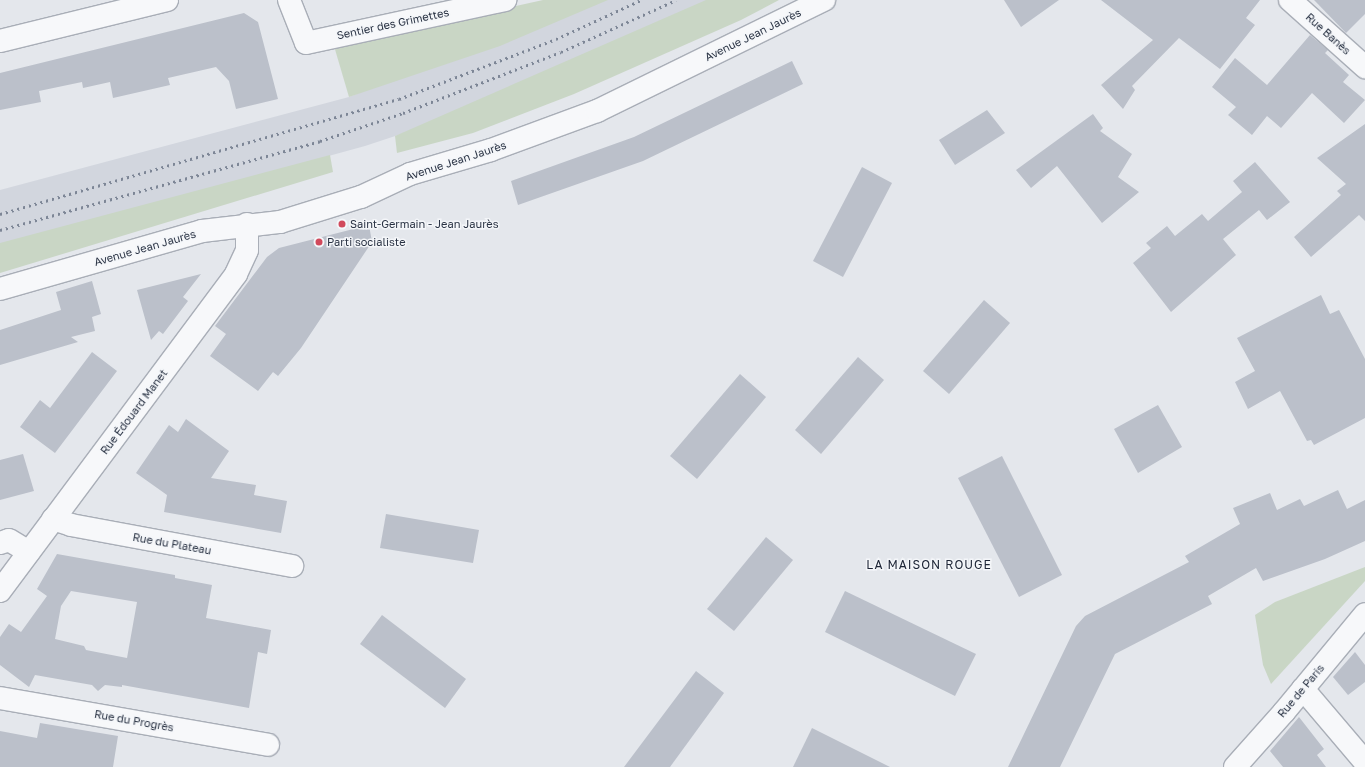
<!DOCTYPE html>
<meta charset="utf-8">
<style>
body{margin:0}
#map{position:relative;width:1365px;height:767px;overflow:hidden;background:#e4e7ec;font-family:"Golos Text",sans-serif}
div>[style]{position:absolute}
.built>*{inset:0;background:#d2d6de}
.green>*{inset:0;background:#c9d6c5}
.building>*{inset:0;background:#bbc0ca}
.roads{filter:drop-shadow(1px 0 #a9aeb7) drop-shadow(-1px 0 #a9aeb7) drop-shadow(0 1px #a9aeb7) drop-shadow(0 -1px #a9aeb7)}
.minor>*{height:22px;margin:-11px;padding:0 11px;transform-origin:11px;border-radius:11px;background:#f7f8fa}
.rail>*{height:3px;margin-top:-1.5px;transform-origin:0;background:repeating-linear-gradient(90deg,#7d8696 0 2px,transparent 0 6px)}
.dots>*{width:11px;height:11px;translate:-50% -50%;box-sizing:border-box;border:2px solid #f4f6f9;border-radius:50%}
span{translate:-50% -50%;white-space:nowrap;text-align:center;line-height:1.15;-webkit-text-stroke:3px #f4f6f9;paint-order:stroke}
.street-label{font-size:11px;color:#2b3445}
.poi-label{font-size:11px;color:#2b3445}
.left{translate:0 -50%;text-align:left}
.neighbourhood-label{font-size:12px;color:#1d2536;letter-spacing:1px}
</style>
<div id="map">
<div class="built">
<div style="clip-path:polygon(583px 0,732px 0,546px 86px,365px 146px,0 246px,0 190px,349px 97px,516px 30px)"></div>
</div>
<div class="green">
<div style="clip-path:polygon(543px 0,608px 0,500px 46px,349px 97px,334px 46px)"></div>
<div style="clip-path:polygon(706px 0,779px 0,741px 20px,574px 94px,473px 133px,397px 153px,395px 136px)"></div>
<div style="clip-path:polygon(330px 155px,333px 172px,0 273px,0 243px)"></div>
<div style="clip-path:polygon(1365px 567px,1365px 581px,1271px 684px,1263px 665px,1255px 615px,1275px 602px)"></div>
</div>
<div class="building">
<div style="clip-path:polygon(1004px 0,1059px 0,1021px 27px)"></div>
<div style="clip-path:polygon(1101px 0,1260px 0,1246px 18px,1255px 25px,1220px 69px,1179px 38px,1132px 86px,1135px 90px,1123px 109px,1101px 85px,1153px 40px)"></div>
<div style="clip-path:polygon(1314px 0,1365px 0,1365px 14px,1346px 33px)"></div>
<div style="clip-path:polygon(244px 13px,258px 22px,278px 99px,236px 109px,229px 81px,216px 67px,168px 78px,170px 85px,113px 98px,110px 82px,83px 88px,82px 82px,39px 91px,41px 102px,0 110px,0 73px)"></div>
<div style="clip-path:polygon(1310px 35px,1328px 50px,1325px 53px,1349px 75px,1343px 82px,1365px 100px,1344px 123px,1312px 93px,1281px 128px,1267px 116px,1252px 135px,1228px 115px,1236px 107px,1212px 87px,1235px 58px,1267px 85px)"></div>
<div style="clip-path:polygon(792px 61px,803px 84px,643px 161px,518px 205px,511px 181px,634px 137px)"></div>
<div style="clip-path:polygon(987px 110px,1005px 133px,955px 165px,939px 140px)"></div>
<div style="clip-path:polygon(1093px 114px,1103px 128px,1100px 131px,1132px 154px,1118px 177px,1139px 192px,1102px 223px,1057px 166px,1031px 188px,1016px 170px)"></div>
<div style="clip-path:polygon(1365px 124px,1365px 221px,1359px 215px,1311px 257px,1294px 237px,1341px 195px,1337px 191px,1346px 184px,1317px 158px)"></div>
<div style="clip-path:polygon(1255px 162px,1290px 202px,1267px 220px,1259px 210px,1223px 239px,1236px 255px,1171px 312px,1133px 263px,1151px 248px,1146px 243px,1167px 226px,1175px 236px,1202px 214px,1208px 221px,1242px 192px,1233px 181px)"></div>
<div style="clip-path:polygon(862px 167px,892px 183px,843px 277px,813px 261px)"></div>
<div style="clip-path:polygon(369px 225px,372px 242px,301px 348px,278px 376px,273px 372px,258px 391px,210px 356px,226px 334px,215px 326px,267px 257px,279px 248px)"></div>
<div style="clip-path:polygon(201px 274px,183px 297px,188px 301px,163px 334px,159px 331px,151px 340px,137px 290px)"></div>
<div style="clip-path:polygon(92px 281px,101px 314px,92px 317px,95px 331px,71px 337px,78px 342px,0 365px,0 330px,61px 310px,56px 292px)"></div>
<div style="clip-path:polygon(1321px 295px,1330px 314px,1339px 310px,1365px 359px,1365px 418px,1314px 445px,1311px 440px,1307px 441px,1280px 391px,1248px 409px,1235px 382px,1255px 371px,1237px 338px)"></div>
<div style="clip-path:polygon(984px 300px,1010px 323px,949px 394px,923px 371px)"></div>
<div style="clip-path:polygon(92px 352px,117px 371px,55px 453px,20px 427px,40px 400px,50px 408px)"></div>
<div style="clip-path:polygon(858px 357px,884px 380px,821px 454px,795px 430px)"></div>
<div style="clip-path:polygon(740px 374px,766px 397px,697px 479px,670px 456px)"></div>
<div style="clip-path:polygon(1158px 405px,1182px 447px,1138px 473px,1114px 429px)"></div>
<div style="clip-path:polygon(186px 419px,229px 451px,211px 478px,256px 485px,254px 495px,287px 501px,281px 533px,164px 512px,167px 495px,136px 473px,169px 425px,178px 432px)"></div>
<div style="clip-path:polygon(23px 454px,34px 491px,0 500px,0 460px)"></div>
<div style="clip-path:polygon(1002px 456px,1062px 575px,1019px 597px,958px 478px)"></div>
<div style="clip-path:polygon(1338px 490px,1347px 509px,1365px 500px,1365px 541px,1325px 559px,1263px 581px,1256px 568px,1208px 596px,1212px 604px,1115px 654px,1060px 767px,1008px 767px,1076px 626px,1085px 616px,1189px 562px,1185px 556px,1240px 524px,1233px 508px,1270px 493px,1277px 510px,1300px 499px,1304px 506px)"></div>
<div style="clip-path:polygon(386px 514px,479px 530px,473px 563px,380px 548px)"></div>
<div style="clip-path:polygon(766px 537px,793px 560px,734px 631px,707px 609px)"></div>
<div style="clip-path:polygon(evenodd,57px 554px,175px 575px,175px 578px,212px 585px,206px 618px,271px 630px,267px 654px,258px 652px,249px 708px,122px 685px,122px 687px,105px 685px,98px 691px,92px 685px,35px 675px,29px 687px,0 665px,0 637px,9px 624px,21px 632px,47px 596px,37px 589px,57px 554px,71px 591px,137px 602px,127px 658px,86px 650px,84px 646px,55px 639px,61px 606px,71px 591px)"></div>
<div style="clip-path:polygon(845px 591px,976px 654px,955px 696px,825px 632px)"></div>
<div style="clip-path:polygon(382px 615px,466px 679px,445px 708px,360px 644px)"></div>
<div style="clip-path:polygon(1355px 652px,1365px 665px,1365px 682px,1348px 695px,1333px 677px)"></div>
<div style="clip-path:polygon(696px 671px,724px 693px,670px 767px,624px 767px)"></div>
<div style="clip-path:polygon(1299px 717px,1324px 749px,1317px 755px,1326px 767px,1283px 767px,1270px 751px)"></div>
<div style="clip-path:polygon(40px 723px,118px 736px,113px 767px,0 767px,0 731px,37px 738px)"></div>
<div style="clip-path:polygon(812px 728px,890px 767px,793px 767px)"></div>
</div>
<div class="roads">
<div class="minor">
<div style="left:289px;top:0;width:46px;rotate:68.4deg"></div>
<div style="left:306px;top:43px;width:204px;rotate:-12.2deg"></div>
<div style="left:1290px;top:0;width:101px;rotate:41.8deg"></div>
<div style="left:0;top:41px;width:172px;rotate:-13.8deg"></div>
<div style="left:0;top:289px;width:210px;rotate:-16deg"></div>
<div style="left:202px;top:231px;width:79px;rotate:-6.6deg"></div>
<div style="left:280px;top:222px;width:85px;rotate:-17.2deg"></div>
<div style="left:361px;top:197px;width:54px;rotate:-25.1deg"></div>
<div style="left:410px;top:174px;width:84px;rotate:-16.5deg"></div>
<div style="left:491px;top:150px;width:113px;rotate:-20.2deg"></div>
<div style="left:597px;top:111px;width:253px;rotate:-26.1deg"></div>
<div style="left:53px;top:519px;width:19px;rotate:18deg"></div>
<div style="left:71px;top:525px;width:225px;rotate:10.5deg"></div>
<div style="left:0;top:543px;width:9px;rotate:-18deg"></div>
<div style="left:9px;top:540px;width:23px;rotate:31deg"></div>
<div style="left:0;top:591px;width:395px;rotate:-53.3deg"></div>
<div style="left:236px;top:274px;width:26px;rotate:-65deg"></div>
<div style="left:247px;top:250px;width:26px;rotate:-90deg"></div>
<div style="left:1303px;top:689px;width:96px;rotate:49.7deg"></div>
<div style="left:0;top:698px;width:272px;rotate:9.9deg"></div>
<div style="left:1235px;top:767px;width:74px;rotate:-48.3deg"></div>
<div style="left:1284px;top:712px;width:127px;rotate:-50.4deg"></div>
</div>
</div>
<div class="rail">
<div style="left:0;top:214px;width:415px;rotate:-16.1deg"></div>
<div style="left:399px;top:99px;width:168px;rotate:-20.9deg"></div>
<div style="left:556px;top:39px;width:94px;rotate:-24.6deg"></div>
<div style="left:0;top:230px;width:332px;rotate:-15.5deg"></div>
<div style="left:320px;top:141px;width:88px;rotate:-18.6deg"></div>
<div style="left:403px;top:113px;width:169px;rotate:-21.1deg"></div>
<div style="left:561px;top:52px;width:126px;rotate:-24.3deg"></div>
</div>
<div class="dots">
<div style="left:342px;top:224px;background:#d1495b"></div>
<div style="left:319px;top:242px;background:#d1495b"></div>
</div>
<div class="street-label">
<span style="left:393px;top:24px;rotate:-12deg">Sentier des Grimettes</span>
<span style="left:1328px;top:34px;rotate:42deg">Rue Banès</span>
<span style="left:753px;top:35px;rotate:-26deg">Avenue Jean Jaurès</span>
<span style="left:456px;top:161px;rotate:-18deg">Avenue Jean Jaurès</span>
<span style="left:145px;top:248px;rotate:-16deg">Avenue Jean Jaurès</span>
<span style="left:134px;top:412px;rotate:-53deg">Rue Édouard Manet</span>
<span style="left:172px;top:544px;rotate:10deg">Rue du Plateau</span>
<span style="left:1301px;top:691px;rotate:-50deg">Rue de Paris</span>
<span style="left:134px;top:721px;rotate:10deg">Rue du Progrès</span>
</div>
<div class="poi-label">
<span class="left" style="left:350px;top:224px">Saint-Germain - Jean Jaurès</span>
<span class="left" style="left:327px;top:242px">Parti socialiste</span>
</div>
<div class="neighbourhood-label">
<span style="left:929px;top:565px">LA MAISON ROUGE</span>
</div>
</div>
